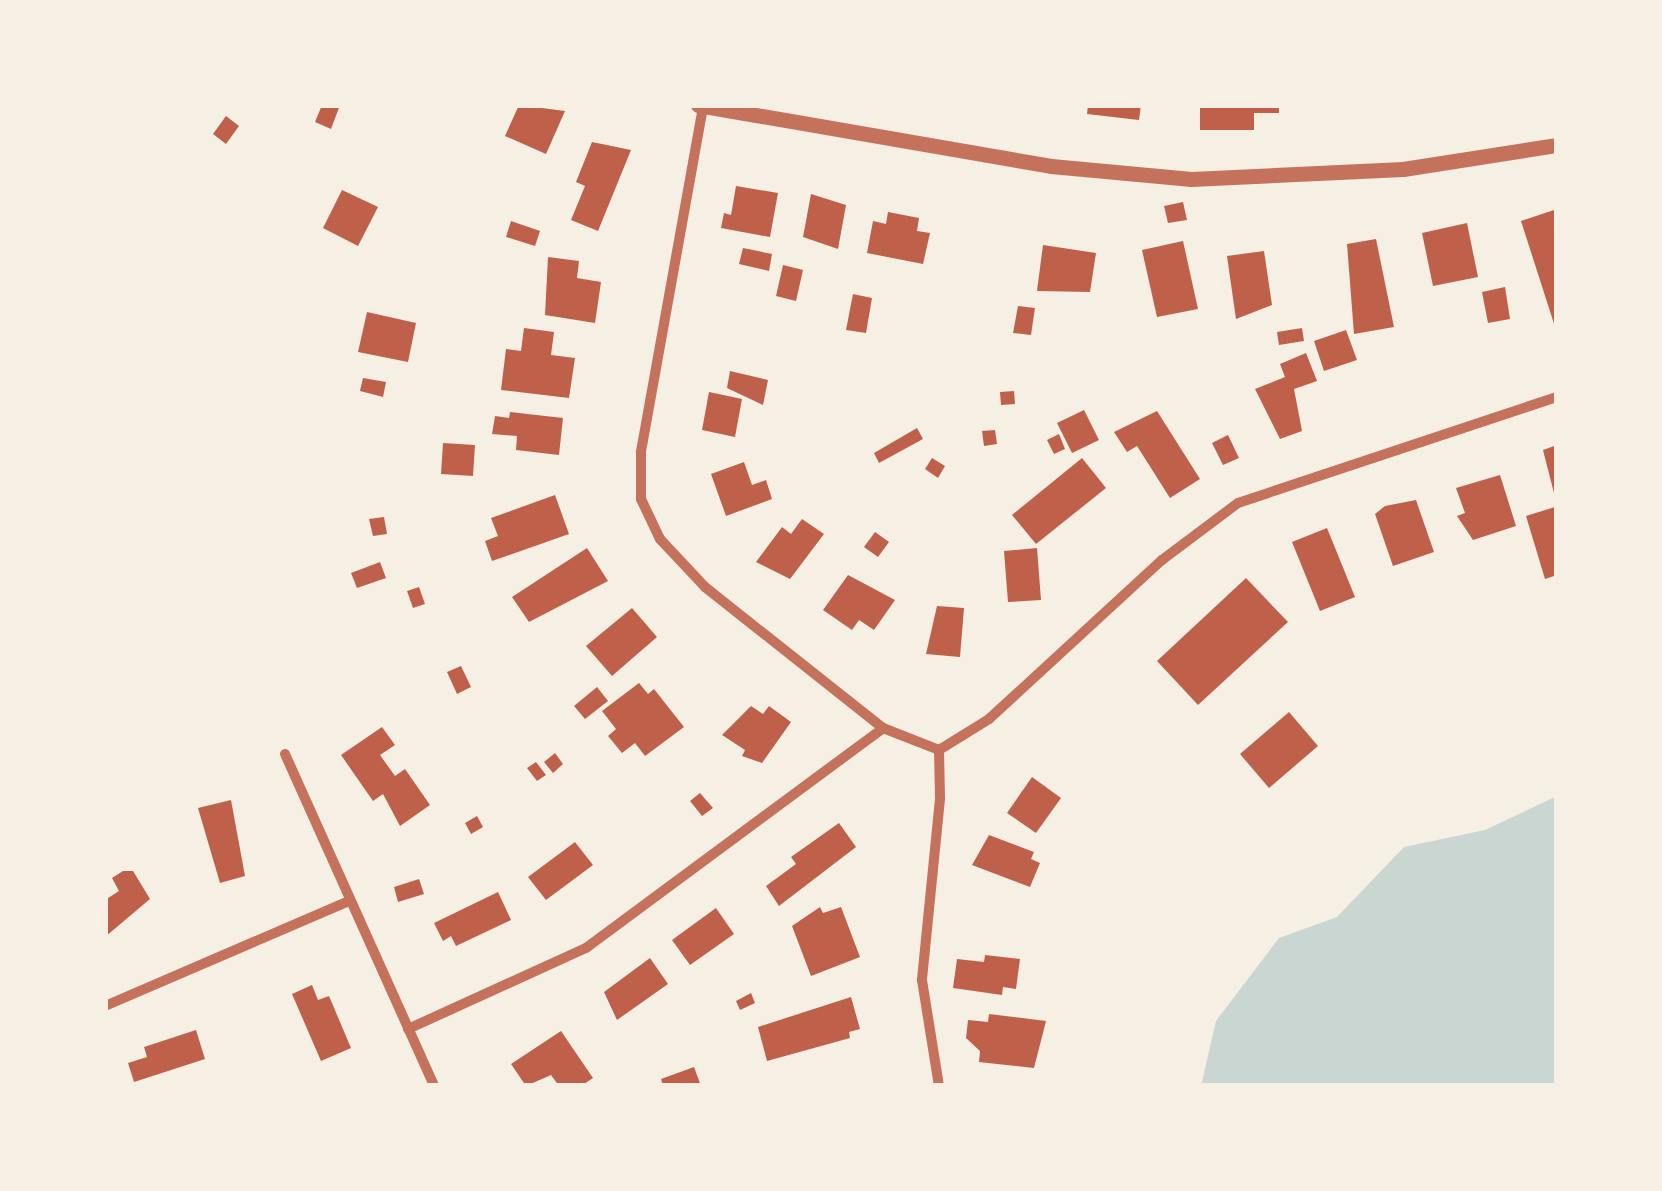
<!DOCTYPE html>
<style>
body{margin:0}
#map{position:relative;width:1662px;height:1191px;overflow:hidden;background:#f6efe4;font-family:Helvetica,sans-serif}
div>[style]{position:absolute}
.water>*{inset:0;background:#c9d6d2}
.building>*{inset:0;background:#bf614a}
.minor>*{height:10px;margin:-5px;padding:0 5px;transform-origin:5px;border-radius:5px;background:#c5725c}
.tertiary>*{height:15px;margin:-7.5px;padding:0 7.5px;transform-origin:7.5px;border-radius:7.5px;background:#c5725c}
span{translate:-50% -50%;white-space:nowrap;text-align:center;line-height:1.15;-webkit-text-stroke:8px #f6efe4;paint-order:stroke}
.frame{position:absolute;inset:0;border:108px solid #f6efe4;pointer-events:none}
</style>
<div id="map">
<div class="water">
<div style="clip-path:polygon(1557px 796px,1557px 1086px,1201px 1086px,1216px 1021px,1279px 938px,1337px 917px,1404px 847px,1485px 830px)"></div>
</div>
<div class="building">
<div style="clip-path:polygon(322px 105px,340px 105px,331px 129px,315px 122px)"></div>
<div style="clip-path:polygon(519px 105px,565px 111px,546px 154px,505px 136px)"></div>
<div style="clip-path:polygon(1088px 105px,1141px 105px,1139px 120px,1087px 114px)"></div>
<div style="clip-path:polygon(1200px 105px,1279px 105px,1279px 113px,1254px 113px,1254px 130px,1200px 130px)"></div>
<div style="clip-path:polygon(226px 116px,239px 126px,226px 144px,213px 134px)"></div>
<div style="clip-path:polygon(592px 142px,631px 150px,598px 231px,571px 220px,585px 186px,576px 182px)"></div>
<div style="clip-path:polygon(736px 186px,778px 193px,770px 237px,721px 228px,724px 213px,731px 215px)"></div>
<div style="clip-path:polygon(342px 190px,378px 207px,358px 246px,323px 228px)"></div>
<div style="clip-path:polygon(811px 194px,846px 205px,838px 249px,803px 237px)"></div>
<div style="clip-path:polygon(1183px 202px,1187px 220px,1168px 223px,1164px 206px)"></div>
<div style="clip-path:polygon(1557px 209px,1557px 330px,1556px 330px,1521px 221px)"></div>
<div style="clip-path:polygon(888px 212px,919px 218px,917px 231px,930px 233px,923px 264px,867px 253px,873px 221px,886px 224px)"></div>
<div style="clip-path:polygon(511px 221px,540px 231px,535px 246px,506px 237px)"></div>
<div style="clip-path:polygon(1467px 223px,1478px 277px,1433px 286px,1422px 233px)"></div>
<div style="clip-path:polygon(1376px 239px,1394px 327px,1354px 334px,1347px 244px)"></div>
<div style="clip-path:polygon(1183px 241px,1198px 309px,1157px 317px,1142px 250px)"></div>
<div style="clip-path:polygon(1043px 245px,1096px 253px,1090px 292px,1037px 291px)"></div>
<div style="clip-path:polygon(743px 248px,772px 254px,769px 271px,739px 264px)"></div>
<div style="clip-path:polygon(1264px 251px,1272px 305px,1236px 319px,1227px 256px)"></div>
<div style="clip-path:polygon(548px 257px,579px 261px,577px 278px,601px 282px,595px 323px,545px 315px)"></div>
<div style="clip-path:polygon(783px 265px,803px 270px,796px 301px,776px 296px)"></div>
<div style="clip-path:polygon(1505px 287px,1510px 319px,1488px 323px,1482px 292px)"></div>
<div style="clip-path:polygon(853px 294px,872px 298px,866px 333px,846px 330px)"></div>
<div style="clip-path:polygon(1018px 306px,1035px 308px,1031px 335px,1013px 333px)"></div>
<div style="clip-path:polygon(367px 312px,416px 323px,408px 362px,358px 352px)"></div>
<div style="clip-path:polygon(524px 328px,554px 332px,551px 355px,575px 358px,569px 398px,501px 390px,506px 349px,521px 351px)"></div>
<div style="clip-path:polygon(1302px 328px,1304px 341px,1279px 345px,1277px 332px)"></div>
<div style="clip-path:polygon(1346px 330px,1357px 360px,1324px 371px,1314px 341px)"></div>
<div style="clip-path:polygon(1306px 353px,1317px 381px,1294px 389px,1302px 431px,1280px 439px,1255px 389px,1285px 377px,1280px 364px)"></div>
<div style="clip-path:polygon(730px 371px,768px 380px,763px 405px,727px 388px)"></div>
<div style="clip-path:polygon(363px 378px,386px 382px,383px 397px,360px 391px)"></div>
<div style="clip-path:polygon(1014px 391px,1015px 404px,1001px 405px,1000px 392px)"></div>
<div style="clip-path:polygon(709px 392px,742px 399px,735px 437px,702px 430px)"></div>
<div style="clip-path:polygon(1084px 410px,1099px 440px,1072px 453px,1057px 423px)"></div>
<div style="clip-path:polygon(1157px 411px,1200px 479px,1170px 498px,1137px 446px,1127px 452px,1114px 432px)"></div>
<div style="clip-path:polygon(510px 412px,563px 418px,559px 455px,516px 450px,517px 436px,492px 434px,495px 416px,509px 418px)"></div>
<div style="clip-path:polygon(917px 428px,923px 439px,879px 463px,874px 453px)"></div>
<div style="clip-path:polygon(995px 430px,997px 444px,984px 446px,982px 431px)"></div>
<div style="clip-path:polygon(1059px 434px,1065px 449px,1054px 454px,1047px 440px)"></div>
<div style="clip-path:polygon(1228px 435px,1239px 458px,1223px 465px,1212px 443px)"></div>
<div style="clip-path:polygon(443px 443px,475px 445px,473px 476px,441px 474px)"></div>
<div style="clip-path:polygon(1557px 445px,1557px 501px,1556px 501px,1543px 450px)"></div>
<div style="clip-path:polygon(932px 458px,945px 466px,938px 478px,925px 469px)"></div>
<div style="clip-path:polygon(1082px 458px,1106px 488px,1036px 544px,1012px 515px)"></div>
<div style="clip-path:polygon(744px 462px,752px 485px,766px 480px,772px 499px,726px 516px,711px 474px)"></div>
<div style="clip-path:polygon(1500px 475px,1516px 526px,1473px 540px,1457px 516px,1465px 513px,1456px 488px)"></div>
<div style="clip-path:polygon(555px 495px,569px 534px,492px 561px,485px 541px,498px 536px,491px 518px)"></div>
<div style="clip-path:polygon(1416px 500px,1434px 552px,1393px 566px,1375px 514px,1385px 506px)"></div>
<div style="clip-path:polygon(1555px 507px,1557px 575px,1545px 579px,1526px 516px)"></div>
<div style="clip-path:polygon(384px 517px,387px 534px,373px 536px,369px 519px)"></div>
<div style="clip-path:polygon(802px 519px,824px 534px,790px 579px,756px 562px,782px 527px,791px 534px)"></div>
<div style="clip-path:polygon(1327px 528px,1355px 597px,1320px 611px,1292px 542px)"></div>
<div style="clip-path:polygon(875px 532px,889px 542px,878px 557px,864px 547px)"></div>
<div style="clip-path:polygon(587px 548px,608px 581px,529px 622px,512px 597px)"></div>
<div style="clip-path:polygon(1037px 548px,1041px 600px,1008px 602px,1004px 551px)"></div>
<div style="clip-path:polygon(380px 562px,386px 578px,357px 588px,351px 573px)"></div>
<div style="clip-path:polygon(848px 575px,895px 600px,874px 630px,859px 620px,852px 630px,823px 610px)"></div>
<div style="clip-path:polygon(1246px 578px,1288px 622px,1198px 705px,1157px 661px)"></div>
<div style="clip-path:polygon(419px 587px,425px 604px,413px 608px,407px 591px)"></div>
<div style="clip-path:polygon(937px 606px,964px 608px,960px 657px,926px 654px)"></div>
<div style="clip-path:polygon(632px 608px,657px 637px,612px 676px,586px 646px)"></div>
<div style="clip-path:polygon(461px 666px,471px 687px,457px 694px,447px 672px)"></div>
<div style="clip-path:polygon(639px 683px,648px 694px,654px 689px,684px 727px,645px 756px,635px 743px,622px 753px,608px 736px,616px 729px,602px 711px)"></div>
<div style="clip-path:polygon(597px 687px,608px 701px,585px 719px,574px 706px)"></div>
<div style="clip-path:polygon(751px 706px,763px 714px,769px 706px,791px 722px,762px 763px,742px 756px,745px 750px,722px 735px)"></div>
<div style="clip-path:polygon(1289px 712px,1318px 746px,1269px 788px,1240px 754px)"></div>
<div style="clip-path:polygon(382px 727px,395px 745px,380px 755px,395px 776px,405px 769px,430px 805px,400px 826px,383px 794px,373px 801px,341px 755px)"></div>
<div style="clip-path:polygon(555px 753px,563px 764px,553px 773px,544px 762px)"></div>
<div style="clip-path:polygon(536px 762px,546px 775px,537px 781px,527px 768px)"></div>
<div style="clip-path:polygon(1032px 777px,1061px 798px,1036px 833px,1007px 813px)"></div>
<div style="clip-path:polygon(700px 793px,713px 808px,702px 816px,690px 801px)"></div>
<div style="clip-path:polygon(231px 800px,245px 876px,220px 883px,198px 808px)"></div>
<div style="clip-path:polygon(477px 816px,483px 827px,471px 834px,465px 823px)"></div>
<div style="clip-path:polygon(839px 823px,856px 847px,779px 906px,766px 886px,796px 864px,791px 857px)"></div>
<div style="clip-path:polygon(989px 835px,1034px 852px,1031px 859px,1040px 863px,1030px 887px,972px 865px)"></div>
<div style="clip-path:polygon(575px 842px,593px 865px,546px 900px,528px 877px)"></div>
<div style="clip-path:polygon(123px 871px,133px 871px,150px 899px,105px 937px,105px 900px,119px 891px,112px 878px)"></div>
<div style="clip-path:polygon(419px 879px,424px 894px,398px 902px,394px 887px)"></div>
<div style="clip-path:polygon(498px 892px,511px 920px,456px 946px,451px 936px,443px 941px,434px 923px)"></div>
<div style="clip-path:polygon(820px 907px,823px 913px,841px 907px,860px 957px,811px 976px,792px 926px)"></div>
<div style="clip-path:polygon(716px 908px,734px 934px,690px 965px,672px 940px)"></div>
<div style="clip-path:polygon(985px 955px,1020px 959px,1016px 989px,1003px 987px,1002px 995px,953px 988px,957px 959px,984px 962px)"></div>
<div style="clip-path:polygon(650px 958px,668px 984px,617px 1020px,604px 992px)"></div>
<div style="clip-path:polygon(312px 985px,318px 1000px,329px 996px,351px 1048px,321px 1061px,292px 994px)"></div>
<div style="clip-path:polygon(751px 993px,755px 1003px,740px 1010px,736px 1001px)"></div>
<div style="clip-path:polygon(851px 997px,860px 1029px,849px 1032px,850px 1038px,767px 1061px,758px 1027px)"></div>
<div style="clip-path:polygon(989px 1014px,1046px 1021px,1034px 1068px,979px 1062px,980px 1051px,966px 1038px,968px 1020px,988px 1022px)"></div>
<div style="clip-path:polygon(196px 1030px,205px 1059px,134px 1082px,128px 1063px,147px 1057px,144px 1047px)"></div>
<div style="clip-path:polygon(561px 1031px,593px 1078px,581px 1086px,559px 1086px,551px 1075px,526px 1086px,511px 1064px)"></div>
<div style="clip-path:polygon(694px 1067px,701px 1086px,663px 1086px,661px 1079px)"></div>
</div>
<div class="minor">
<div style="left:703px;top:107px;width:351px;rotate:100.2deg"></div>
<div style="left:641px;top:452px;width:47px;rotate:90deg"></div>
<div style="left:641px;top:499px;width:44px;rotate:64.6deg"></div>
<div style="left:660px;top:539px;width:66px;rotate:46.8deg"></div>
<div style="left:705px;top:587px;width:227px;rotate:38.4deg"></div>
<div style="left:883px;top:728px;width:60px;rotate:21.4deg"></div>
<div style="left:939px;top:750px;width:49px;rotate:88.8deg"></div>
<div style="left:940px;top:799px;width:182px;rotate:95.7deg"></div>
<div style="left:922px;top:980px;width:107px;rotate:80.9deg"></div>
<div style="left:939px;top:750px;width:59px;rotate:-31.8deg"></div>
<div style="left:989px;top:719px;width:235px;rotate:-42.6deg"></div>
<div style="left:1162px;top:560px;width:95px;rotate:-36.9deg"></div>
<div style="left:1238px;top:503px;width:336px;rotate:-18.4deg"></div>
<div style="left:285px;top:754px;width:364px;rotate:65.8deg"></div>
<div style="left:105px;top:1006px;width:266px;rotate:-23.3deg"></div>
<div style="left:408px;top:1029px;width:196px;rotate:-24.5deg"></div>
<div style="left:586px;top:948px;width:370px;rotate:-36.5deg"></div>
</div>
<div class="tertiary">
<div style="left:698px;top:105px;width:358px;rotate:9.8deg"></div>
<div style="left:1051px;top:166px;width:141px;rotate:5.3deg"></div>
<div style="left:1191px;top:179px;width:212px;rotate:-2.7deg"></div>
<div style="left:1403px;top:169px;width:156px;rotate:-8.9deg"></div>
</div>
<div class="frame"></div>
</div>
